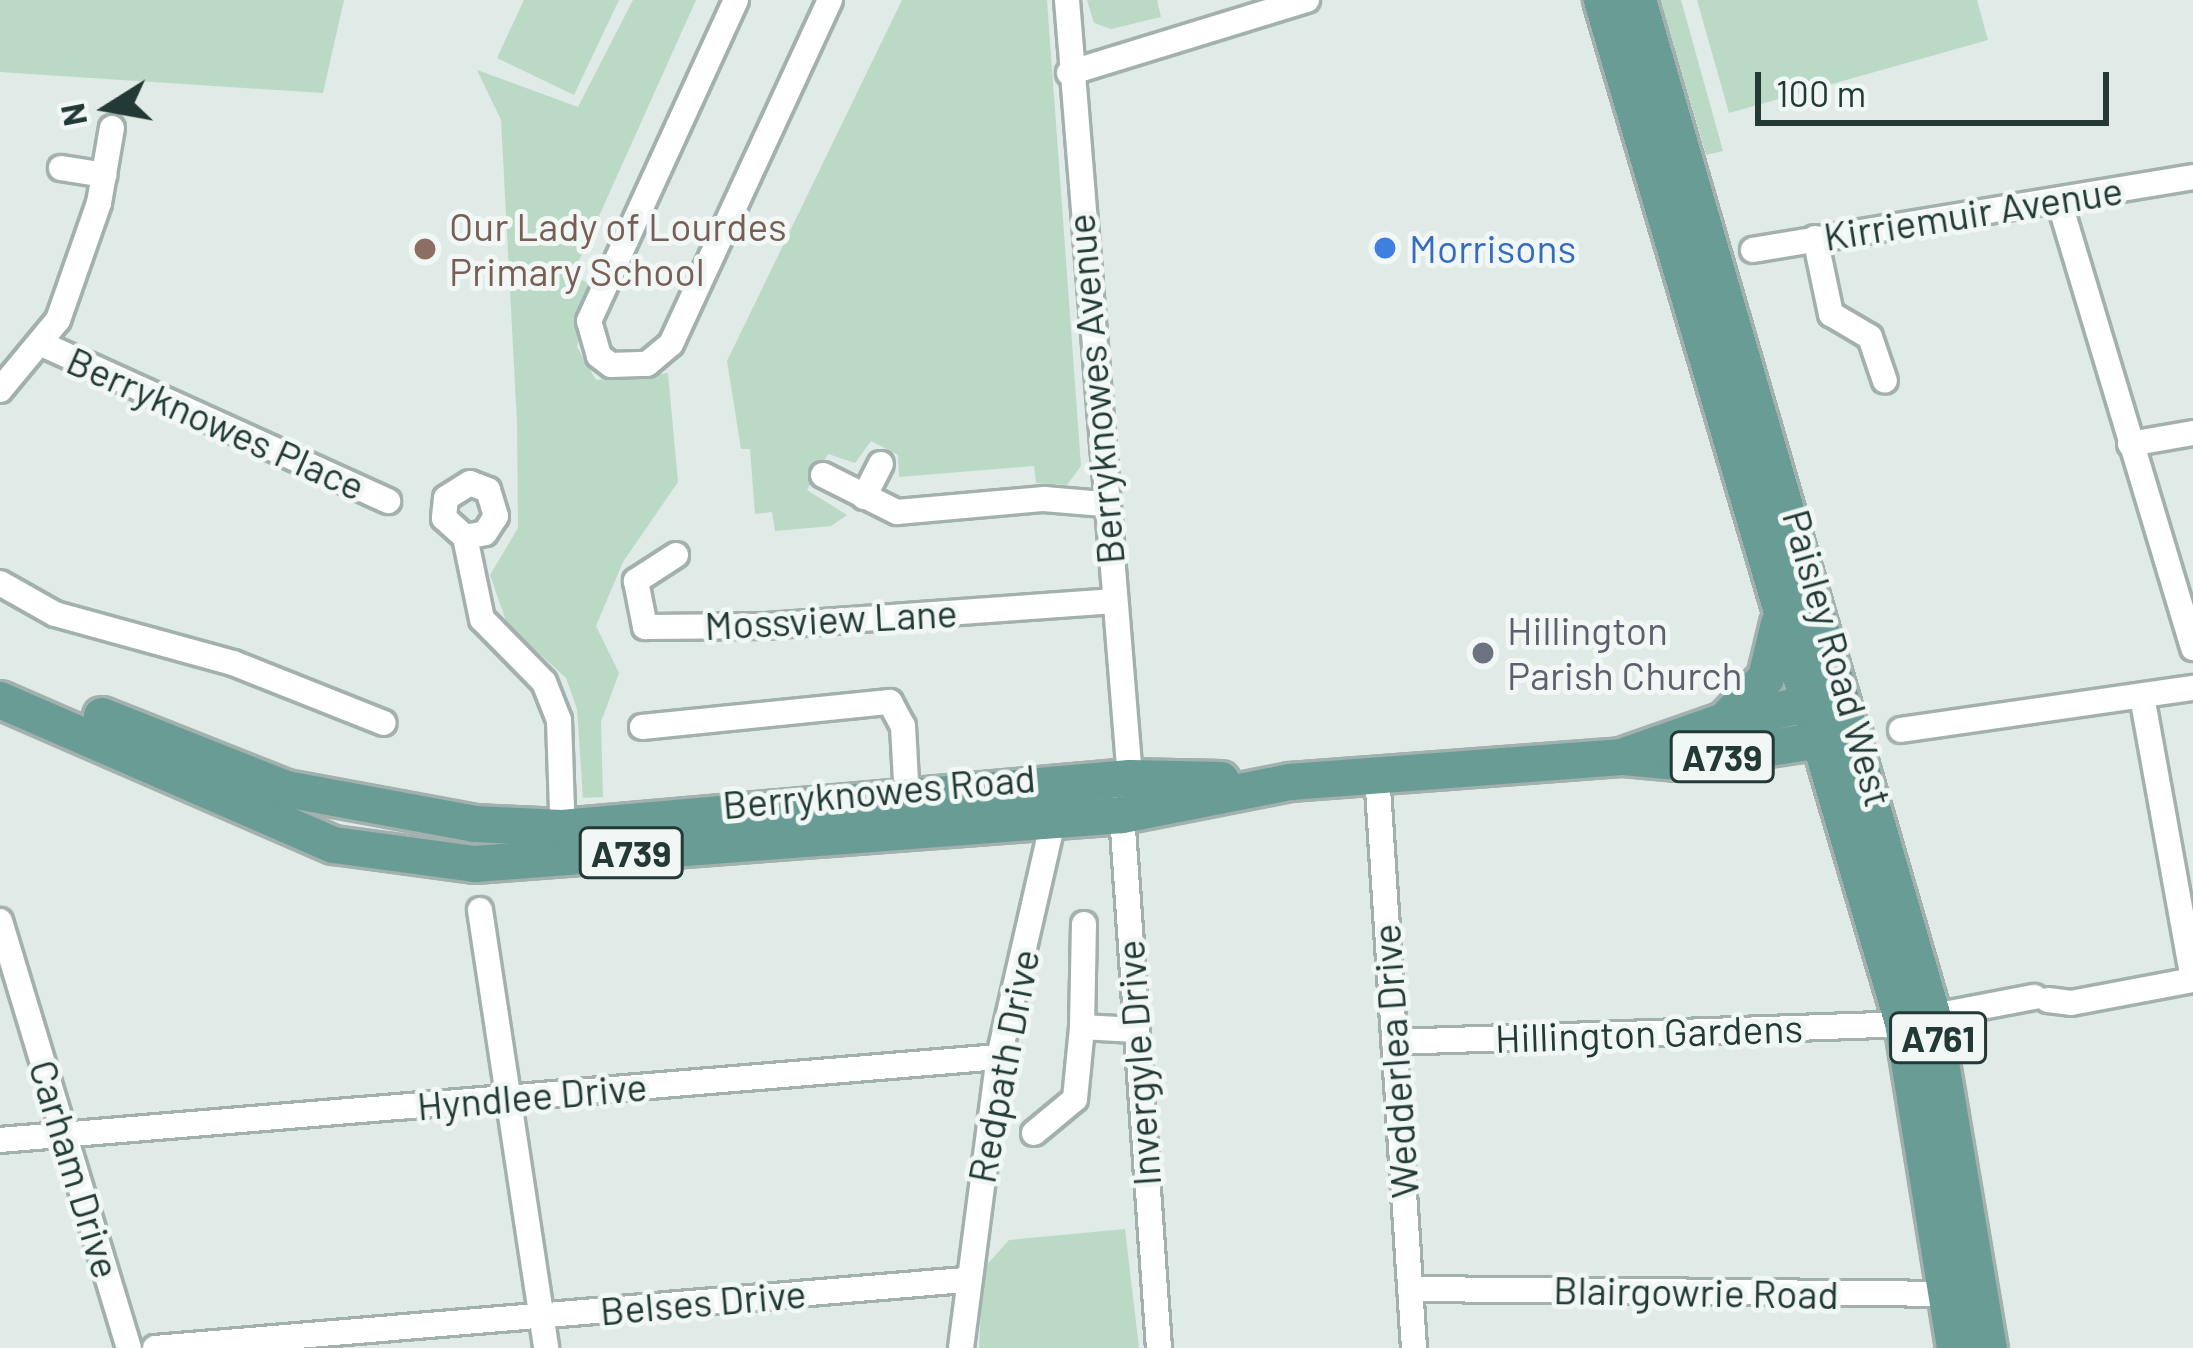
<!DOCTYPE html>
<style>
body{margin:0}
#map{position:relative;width:2193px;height:1348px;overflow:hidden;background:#e0eae7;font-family:Barlow,sans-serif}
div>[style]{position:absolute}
.green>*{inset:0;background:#bbdac6}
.roads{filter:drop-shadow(3px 0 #a3b1ae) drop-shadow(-3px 0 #a3b1ae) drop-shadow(0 3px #a3b1ae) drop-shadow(0 -3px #a3b1ae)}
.minor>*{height:24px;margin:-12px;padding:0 12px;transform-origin:12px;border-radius:12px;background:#fff}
.primary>*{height:36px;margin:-18px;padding:0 18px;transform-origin:18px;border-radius:18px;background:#689c94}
.dots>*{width:33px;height:33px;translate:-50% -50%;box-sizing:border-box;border:6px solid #f1f7f4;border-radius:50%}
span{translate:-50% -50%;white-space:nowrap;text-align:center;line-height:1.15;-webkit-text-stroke:10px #f1f7f4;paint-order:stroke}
.shield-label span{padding:3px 9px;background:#f1f7f4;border:3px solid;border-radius:9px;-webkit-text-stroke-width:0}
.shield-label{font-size:36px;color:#223935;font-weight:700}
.street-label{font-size:39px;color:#223935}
.education-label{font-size:39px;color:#785e54}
.left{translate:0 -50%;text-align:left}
.shop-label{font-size:39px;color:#366cbe}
.worship-label{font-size:39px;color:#5b616d}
.north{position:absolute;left:48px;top:48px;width:120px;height:120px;-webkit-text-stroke:9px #f1f7f4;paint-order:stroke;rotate:259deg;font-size:33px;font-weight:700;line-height:48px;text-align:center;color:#223935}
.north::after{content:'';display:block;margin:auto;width:42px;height:54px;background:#223935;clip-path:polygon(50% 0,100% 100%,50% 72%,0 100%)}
.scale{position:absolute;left:1755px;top:72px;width:354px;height:54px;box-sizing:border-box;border:6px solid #223935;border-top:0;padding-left:15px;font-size:36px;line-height:42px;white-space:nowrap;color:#223935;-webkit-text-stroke:9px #f1f7f4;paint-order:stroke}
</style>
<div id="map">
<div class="green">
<div style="clip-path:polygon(0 0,344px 0,323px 93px,0 72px)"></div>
<div style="clip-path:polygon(524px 0,619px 0,574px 95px,497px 58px)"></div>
<div style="clip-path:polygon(633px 0,696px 0,573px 274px,590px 285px,577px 347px,596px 380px,668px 373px,678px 482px,623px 562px,596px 626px,619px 673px,601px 722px,603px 797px,583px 798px,577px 709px,566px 678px,507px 624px,490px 575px,518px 528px,517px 422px,501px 120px,477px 70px,578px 107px)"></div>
<div style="clip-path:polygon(902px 0,1047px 0,1081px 466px,1067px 485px,1036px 483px,1034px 466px,899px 477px,898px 455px,871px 441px,855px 463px,828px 454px,807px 490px,847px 515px,831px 526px,775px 531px,772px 512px,755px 514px,750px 449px,741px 449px,727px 361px)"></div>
<div style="clip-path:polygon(1087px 0,1157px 0,1161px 17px,1111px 29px,1094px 23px)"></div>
<div style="clip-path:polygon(1660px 0,1681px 0,1723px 151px,1706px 155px)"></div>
<div style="clip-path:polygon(1697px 0,1977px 0,1988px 40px,1729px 113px)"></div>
<div style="clip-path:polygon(1125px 1229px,1139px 1348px,979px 1348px,983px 1269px,1009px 1240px)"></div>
</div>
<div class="roads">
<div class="minor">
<div style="left:736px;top:0;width:353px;rotate:114.6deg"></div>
<div style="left:589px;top:321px;width:36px;rotate:74deg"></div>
<div style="left:599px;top:356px;width:15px;rotate:37deg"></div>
<div style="left:611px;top:365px;width:36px;rotate:-2deg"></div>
<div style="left:647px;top:364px;width:31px;rotate:-40deg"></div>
<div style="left:671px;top:344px;width:379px;rotate:-65.2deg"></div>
<div style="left:1067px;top:0;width:781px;rotate:85.37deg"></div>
<div style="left:1130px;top:778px;width:38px;rotate:102deg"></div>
<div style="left:1122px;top:815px;width:534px;rotate:86.03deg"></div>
<div style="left:1069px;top:73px;width:249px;rotate:-17.1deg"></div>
<div style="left:61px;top:168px;width:44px;rotate:9.2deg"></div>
<div style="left:2059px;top:201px;width:467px;rotate:73.3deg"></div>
<div style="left:1815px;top:238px;width:78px;rotate:78.1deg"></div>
<div style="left:1831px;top:314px;width:45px;rotate:30.5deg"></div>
<div style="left:1870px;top:337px;width:46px;rotate:71.2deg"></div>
<div style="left:1753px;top:250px;width:446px;rotate:-9.4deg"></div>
<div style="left:44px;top:345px;width:378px;rotate:24.4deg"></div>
<div style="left:0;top:390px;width:91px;rotate:-50.4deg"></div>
<div style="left:58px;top:320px;width:124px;rotate:-70.7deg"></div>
<div style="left:99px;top:203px;width:76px;rotate:-80.2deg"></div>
<div style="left:2130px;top:444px;width:64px;rotate:-9.9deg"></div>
<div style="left:823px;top:475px;width:83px;rotate:26.6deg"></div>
<div style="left:897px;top:512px;width:148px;rotate:-5.1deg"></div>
<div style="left:1044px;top:499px;width:60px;rotate:4.8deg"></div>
<div style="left:864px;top:497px;width:37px;rotate:-63deg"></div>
<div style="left:465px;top:537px;width:20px;rotate:-11deg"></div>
<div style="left:485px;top:533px;width:20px;rotate:-57deg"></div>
<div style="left:496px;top:516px;width:27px;rotate:-107deg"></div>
<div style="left:488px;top:490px;width:19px;rotate:-159deg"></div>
<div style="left:470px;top:483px;width:28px;rotate:148deg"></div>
<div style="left:446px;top:498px;width:20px;rotate:96deg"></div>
<div style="left:444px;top:518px;width:28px;rotate:42deg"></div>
<div style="left:465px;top:537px;width:84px;rotate:78.3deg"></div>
<div style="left:482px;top:619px;width:88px;rotate:45.5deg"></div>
<div style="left:544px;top:682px;width:41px;rotate:68.5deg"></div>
<div style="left:559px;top:720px;width:118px;rotate:88.1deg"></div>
<div style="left:676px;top:555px;width:48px;rotate:147deg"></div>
<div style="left:636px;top:581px;width:47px;rotate:78.9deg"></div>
<div style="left:645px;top:627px;width:120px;rotate:-0.5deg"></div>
<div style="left:765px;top:626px;width:349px;rotate:-4.1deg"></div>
<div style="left:0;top:583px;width:63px;rotate:29.4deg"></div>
<div style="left:55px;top:614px;width:185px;rotate:15.4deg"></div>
<div style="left:233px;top:663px;width:162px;rotate:21.7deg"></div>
<div style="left:2142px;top:696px;width:288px;rotate:79.8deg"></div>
<div style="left:642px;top:727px;width:249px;rotate:-5.8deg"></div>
<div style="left:890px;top:702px;width:27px;rotate:62deg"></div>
<div style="left:903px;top:726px;width:73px;rotate:86.9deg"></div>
<div style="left:1901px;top:730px;width:295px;rotate:-8.2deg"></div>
<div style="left:1377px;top:773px;width:576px;rotate:86.32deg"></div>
<div style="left:480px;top:910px;width:443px;rotate:81.4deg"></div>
<div style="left:0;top:921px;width:446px;rotate:73.2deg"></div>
<div style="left:2048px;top:1000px;width:23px;rotate:7deg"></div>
<div style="left:2071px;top:1003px;width:124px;rotate:-10.7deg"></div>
<div style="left:1082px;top:1027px;width:103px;rotate:-88.9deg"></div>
<div style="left:1394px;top:1042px;width:493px;rotate:-2deg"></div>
<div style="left:1887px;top:1025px;width:150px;rotate:-10.8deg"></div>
<div style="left:1034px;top:1133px;width:53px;rotate:-39.7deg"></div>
<div style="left:1075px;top:1099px;width:72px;rotate:-84.4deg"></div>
<div style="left:1082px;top:1027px;width:53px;rotate:3.2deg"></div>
<div style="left:0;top:1140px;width:1002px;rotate:-4.75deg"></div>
<div style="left:1410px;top:1289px;width:549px;rotate:0.52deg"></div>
<div style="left:155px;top:1348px;width:813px;rotate:-4.8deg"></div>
<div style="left:961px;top:1348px;width:293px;rotate:-82.6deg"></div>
<div style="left:999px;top:1057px;width:255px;rotate:-77.1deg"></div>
</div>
<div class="primary">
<div style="left:1602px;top:0;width:1066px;rotate:73.6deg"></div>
<div style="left:1903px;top:1023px;width:329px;rotate:80.9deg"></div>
<div style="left:1638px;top:0;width:1063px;rotate:73.83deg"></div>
<div style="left:1934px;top:1021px;width:332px;rotate:80.5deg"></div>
<div style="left:0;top:700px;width:364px;rotate:23.5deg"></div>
<div style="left:334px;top:845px;width:142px;rotate:7.7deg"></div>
<div style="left:475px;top:864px;width:649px;rotate:-4.33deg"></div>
<div style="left:1122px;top:815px;width:171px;rotate:-11.1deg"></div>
<div style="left:1290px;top:782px;width:335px;rotate:-4.3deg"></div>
<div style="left:1624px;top:757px;width:54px;rotate:5.3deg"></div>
<div style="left:1678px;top:762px;width:178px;rotate:-8.7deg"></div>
<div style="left:102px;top:716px;width:198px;rotate:21.6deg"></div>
<div style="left:286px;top:789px;width:191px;rotate:10.5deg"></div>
<div style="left:474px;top:824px;width:88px;rotate:2.6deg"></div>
<div style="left:562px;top:828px;width:570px;rotate:-5.03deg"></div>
<div style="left:1130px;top:778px;width:91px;rotate:1.3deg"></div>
<div style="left:1724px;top:721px;width:60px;rotate:-45.7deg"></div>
<div style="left:1766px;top:678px;width:56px;rotate:-76.5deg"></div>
<div style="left:1627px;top:755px;width:103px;rotate:-19.3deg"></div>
<div style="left:1724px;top:721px;width:111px;rotate:-11.4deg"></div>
</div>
</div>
<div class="dots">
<div style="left:1385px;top:248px;background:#3f7fe0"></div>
<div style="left:425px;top:249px;background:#8d6e63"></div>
<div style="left:1483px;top:653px;background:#6b7280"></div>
</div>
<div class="shield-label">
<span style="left:1722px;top:757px">A739</span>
<span style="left:631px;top:853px">A739</span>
<span style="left:1938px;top:1038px">A761</span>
</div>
<div class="street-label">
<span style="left:1973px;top:213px;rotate:-9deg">Kirriemuir Avenue</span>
<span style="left:1095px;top:389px;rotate:-95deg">Berryknowes Avenue</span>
<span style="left:216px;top:423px;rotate:24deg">Berryknowes Place</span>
<span style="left:831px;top:619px;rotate:-3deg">Mossview Lane</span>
<span style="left:1838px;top:658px;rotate:74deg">Paisley Road West</span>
<span style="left:879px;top:791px;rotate:-5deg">Berryknowes Road</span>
<span style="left:1649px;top:1033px;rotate:-2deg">Hillington Gardens</span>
<span style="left:1395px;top:1061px;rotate:-94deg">Wedderlea Drive</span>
<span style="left:1138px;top:1063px;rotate:-94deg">Invergyle Drive</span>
<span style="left:1003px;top:1066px;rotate:-79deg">Redpath Drive</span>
<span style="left:532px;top:1096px;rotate:-5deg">Hyndlee Drive</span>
<span style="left:75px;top:1169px;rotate:73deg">Carham Drive</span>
<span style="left:1696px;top:1292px;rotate:1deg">Blairgowrie Road</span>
<span style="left:703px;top:1302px;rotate:-5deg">Belses Drive</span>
</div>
<div class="education-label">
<span class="left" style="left:449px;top:249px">Our Lady of Lourdes<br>Primary School</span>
</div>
<div class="shop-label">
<span class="left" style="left:1409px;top:248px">Morrisons</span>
</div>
<div class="worship-label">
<span class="left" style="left:1507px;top:653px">Hillington<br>Parish Church</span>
</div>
<div class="north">N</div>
<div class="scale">100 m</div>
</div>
